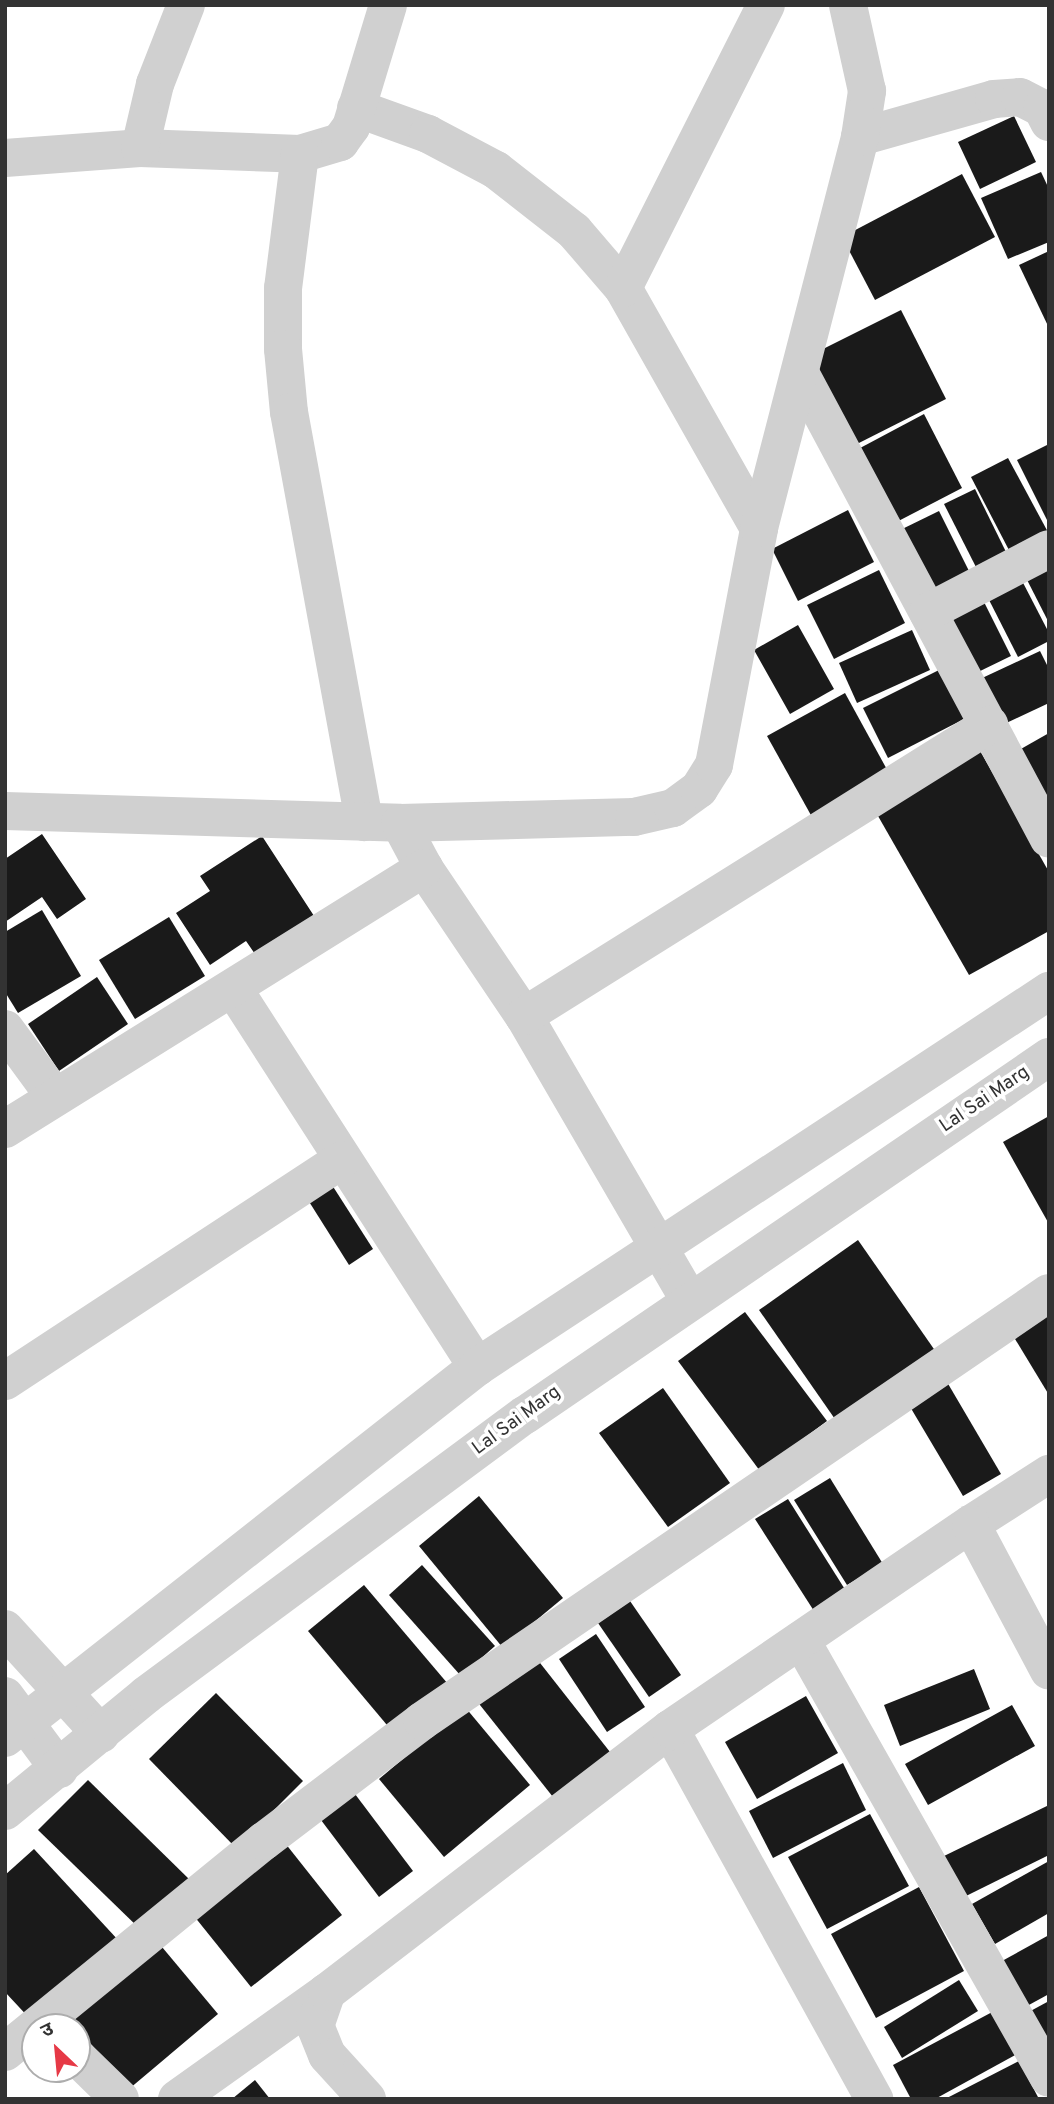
<!DOCTYPE html>
<meta charset="utf-8">
<style>
body{margin:0}
#map{position:relative;width:1054px;height:2104px;overflow:hidden;background:#fff;font-family:Overpass,"Noto Sans Devanagari",sans-serif}
div>[style]{position:absolute}
.building>*{inset:0;background:#1a1a1a}
.minor>*{height:38px;margin:-19px;padding:0 19px;transform-origin:19px;border-radius:19px;background:#d0d0d0}
span{translate:-50% -50%;white-space:nowrap;text-align:center;line-height:1.15;-webkit-text-stroke:7px #fff;paint-order:stroke}
.street-label{font-size:19px;color:#333}
.frame{position:absolute;inset:0;border:7px solid #333;pointer-events:none}
.north{position:absolute;left:21px;top:2013px;width:70px;height:70px;box-sizing:border-box;background:#fff;border:2px solid #adadad;border-radius:50%;rotate:334deg;font-size:19px;font-weight:700;line-height:28px;text-align:center;color:#333}
.north::after{content:'';display:block;margin:auto;width:24px;height:32px;background:#e63946;clip-path:polygon(50% 0,100% 100%,50% 72%,0 100%)}
</style>
<div id="map">
<div class="building">
<div style="clip-path:polygon(1014px 116px,1036px 162px,980px 189px,958px 142px)"></div>
<div style="clip-path:polygon(1041px 172px,1049px 189px,1049px 242px,1008px 259px,981px 198px)"></div>
<div style="clip-path:polygon(962px 174px,995px 237px,875px 300px,842px 237px)"></div>
<div style="clip-path:polygon(1049px 251px,1049px 328px,1019px 265px)"></div>
<div style="clip-path:polygon(901px 310px,946px 399px,851px 447px,805px 358px)"></div>
<div style="clip-path:polygon(924px 414px,962px 488px,885px 528px,847px 455px)"></div>
<div style="clip-path:polygon(1049px 444px,1049px 524px,1017px 460px)"></div>
<div style="clip-path:polygon(1008px 458px,1049px 534px,1011px 554px,971px 477px)"></div>
<div style="clip-path:polygon(975px 489px,1009px 558px,979px 573px,944px 504px)"></div>
<div style="clip-path:polygon(848px 510px,874px 562px,798px 601px,772px 549px)"></div>
<div style="clip-path:polygon(939px 511px,969px 571px,925px 593px,894px 533px)"></div>
<div style="clip-path:polygon(1049px 556px,1049px 623px,1022px 570px)"></div>
<div style="clip-path:polygon(879px 570px,905px 623px,834px 659px,807px 605px)"></div>
<div style="clip-path:polygon(1019px 575px,1049px 633px,1049px 641px,1018px 657px,985px 592px)"></div>
<div style="clip-path:polygon(982px 598px,1011px 656px,974px 674px,944px 617px)"></div>
<div style="clip-path:polygon(798px 625px,834px 689px,790px 714px,754px 650px)"></div>
<div style="clip-path:polygon(912px 630px,930px 670px,857px 703px,839px 663px)"></div>
<div style="clip-path:polygon(1040px 651px,1049px 669px,1049px 703px,1002px 725px,980px 679px)"></div>
<div style="clip-path:polygon(941px 669px,966px 718px,888px 758px,863px 708px)"></div>
<div style="clip-path:polygon(845px 693px,890px 775px,812px 817px,767px 736px)"></div>
<div style="clip-path:polygon(1049px 733px,1049px 795px,1040px 800px,1014px 753px)"></div>
<div style="clip-path:polygon(979px 749px,1049px 872px,1049px 931px,969px 975px,874px 809px)"></div>
<div style="clip-path:polygon(42px 834px,86px 899px,57px 919px,42px 897px,5px 922px,5px 859px)"></div>
<div style="clip-path:polygon(262px 836px,316px 919px,257px 957px,246px 941px,210px 965px,176px 913px,210px 891px,200px 876px)"></div>
<div style="clip-path:polygon(42px 910px,81px 976px,18px 1013px,5px 992px,5px 932px)"></div>
<div style="clip-path:polygon(169px 917px,205px 976px,135px 1019px,99px 960px)"></div>
<div style="clip-path:polygon(97px 977px,128px 1024px,59px 1071px,28px 1024px)"></div>
<div style="clip-path:polygon(1049px 1116px,1049px 1224px,1003px 1142px)"></div>
<div style="clip-path:polygon(332px 1185px,373px 1249px,349px 1265px,308px 1200px)"></div>
<div style="clip-path:polygon(858px 1240px,936px 1352px,837px 1422px,759px 1310px)"></div>
<div style="clip-path:polygon(745px 1312px,827px 1421px,760px 1471px,678px 1361px)"></div>
<div style="clip-path:polygon(1049px 1312px,1049px 1395px,1012px 1334px)"></div>
<div style="clip-path:polygon(947px 1382px,1001px 1474px,963px 1496px,909px 1405px)"></div>
<div style="clip-path:polygon(663px 1388px,730px 1483px,668px 1527px,599px 1433px)"></div>
<div style="clip-path:polygon(830px 1478px,883px 1564px,847px 1585px,794px 1500px)"></div>
<div style="clip-path:polygon(479px 1496px,563px 1598px,503px 1648px,419px 1546px)"></div>
<div style="clip-path:polygon(788px 1499px,846px 1591px,814px 1611px,755px 1519px)"></div>
<div style="clip-path:polygon(422px 1565px,495px 1646px,461px 1676px,389px 1595px)"></div>
<div style="clip-path:polygon(364px 1585px,448px 1684px,392px 1731px,308px 1631px)"></div>
<div style="clip-path:polygon(630px 1601px,681px 1675px,649px 1697px,598px 1623px)"></div>
<div style="clip-path:polygon(596px 1634px,645px 1707px,607px 1732px,559px 1659px)"></div>
<div style="clip-path:polygon(533px 1654px,610px 1752px,553px 1797px,476px 1700px)"></div>
<div style="clip-path:polygon(974px 1669px,990px 1709px,900px 1746px,884px 1705px)"></div>
<div style="clip-path:polygon(216px 1693px,303px 1781px,236px 1848px,149px 1759px)"></div>
<div style="clip-path:polygon(806px 1696px,838px 1753px,757px 1799px,725px 1742px)"></div>
<div style="clip-path:polygon(1012px 1705px,1035px 1746px,928px 1805px,905px 1764px)"></div>
<div style="clip-path:polygon(465px 1707px,530px 1785px,444px 1857px,379px 1779px)"></div>
<div style="clip-path:polygon(843px 1763px,866px 1810px,773px 1858px,749px 1811px)"></div>
<div style="clip-path:polygon(88px 1780px,191px 1881px,142px 1931px,38px 1830px)"></div>
<div style="clip-path:polygon(355px 1794px,413px 1871px,379px 1897px,321px 1820px)"></div>
<div style="clip-path:polygon(1049px 1805px,1049px 1855px,964px 1897px,944px 1856px)"></div>
<div style="clip-path:polygon(870px 1814px,909px 1886px,827px 1929px,788px 1857px)"></div>
<div style="clip-path:polygon(285px 1843px,342px 1915px,251px 1987px,194px 1916px)"></div>
<div style="clip-path:polygon(34px 1849px,119px 1941px,32px 2021px,5px 1992px,5px 1875px)"></div>
<div style="clip-path:polygon(1049px 1861px,1049px 1913px,995px 1944px,972px 1904px)"></div>
<div style="clip-path:polygon(919px 1887px,964px 1971px,876px 2018px,831px 1934px)"></div>
<div style="clip-path:polygon(1049px 1935px,1049px 1994px,1027px 2006px,1002px 1961px)"></div>
<div style="clip-path:polygon(157px 1941px,218px 2014px,129px 2089px,67px 2016px)"></div>
<div style="clip-path:polygon(959px 1980px,978px 2011px,902px 2058px,884px 2027px)"></div>
<div style="clip-path:polygon(1049px 2001px,1049px 2060px,1025px 2014px)"></div>
<div style="clip-path:polygon(996px 2010px,1019px 2053px,935px 2099px,911px 2099px,893px 2065px)"></div>
<div style="clip-path:polygon(1019px 2061px,1039px 2099px,945px 2099px)"></div>
<div style="clip-path:polygon(255px 2080px,270px 2099px,232px 2099px)"></div>
</div>
<div class="minor">
<div style="left:356px;top:108px;width:77px;rotate:19.9deg"></div>
<div style="left:428px;top:134px;width:77px;rotate:27.9deg"></div>
<div style="left:496px;top:170px;width:99px;rotate:38deg"></div>
<div style="left:574px;top:231px;width:75px;rotate:49.3deg"></div>
<div style="left:623px;top:288px;width:276px;rotate:60.5deg"></div>
<div style="left:860px;top:137px;width:139px;rotate:-15.8deg"></div>
<div style="left:994px;top:99px;width:26px;rotate:-4deg"></div>
<div style="left:1020px;top:97px;width:25px;rotate:27deg"></div>
<div style="left:1042px;top:108px;width:16px;rotate:63deg"></div>
<div style="left:140px;top:148px;width:160px;rotate:2.1deg"></div>
<div style="left:300px;top:154px;width:42px;rotate:-16.7deg"></div>
<div style="left:340px;top:142px;width:19px;rotate:-54deg"></div>
<div style="left:351px;top:127px;width:127px;rotate:-73.1deg"></div>
<div style="left:300px;top:154px;width:135px;rotate:97.2deg"></div>
<div style="left:283px;top:288px;width:61px;rotate:90deg"></div>
<div style="left:283px;top:349px;width:63px;rotate:84.6deg"></div>
<div style="left:289px;top:412px;width:417px;rotate:79.6deg"></div>
<div style="left:5px;top:158px;width:135px;rotate:-4.2deg"></div>
<div style="left:140px;top:148px;width:66px;rotate:-76.8deg"></div>
<div style="left:155px;top:84px;width:85px;rotate:-68.6deg"></div>
<div style="left:623px;top:288px;width:317px;rotate:-63.2deg"></div>
<div style="left:800px;top:373px;width:528px;rotate:61.88deg"></div>
<div style="left:928px;top:612px;width:136px;rotate:-27.5deg"></div>
<div style="left:5px;top:811px;width:395px;rotate:1.7deg"></div>
<div style="left:400px;top:823px;width:234px;rotate:-1.5deg"></div>
<div style="left:634px;top:817px;width:40px;rotate:-13deg"></div>
<div style="left:673px;top:808px;width:32px;rotate:-36deg"></div>
<div style="left:699px;top:789px;width:28px;rotate:-58deg"></div>
<div style="left:714px;top:765px;width:241px;rotate:-79.2deg"></div>
<div style="left:759px;top:528px;width:404px;rotate:-75.5deg"></div>
<div style="left:860px;top:137px;width:47px;rotate:-81.3deg"></div>
<div style="left:867px;top:91px;width:88px;rotate:-102.5deg"></div>
<div style="left:400px;top:823px;width:51px;rotate:61.9deg"></div>
<div style="left:424px;top:868px;width:179px;rotate:56deg"></div>
<div style="left:524px;top:1016px;width:328px;rotate:59.8deg"></div>
<div style="left:233px;top:988px;width:451px;rotate:57.2deg"></div>
<div style="left:524px;top:1016px;width:549px;rotate:-32.04deg"></div>
<div style="left:5px;top:1029px;width:84px;rotate:53.7deg"></div>
<div style="left:5px;top:1129px;width:494px;rotate:-31.9deg"></div>
<div style="left:5px;top:1381px;width:402px;rotate:-33.3deg"></div>
<div style="left:971px;top:1524px;width:93px;rotate:-32.7deg"></div>
<div style="left:5px;top:1629px;width:142px;rotate:47.6deg"></div>
<div style="left:801px;top:1640px;width:503px;rotate:60.48deg"></div>
<div style="left:5px;top:1696px;width:91px;rotate:53.5deg"></div>
<div style="left:670px;top:1729px;width:423px;rotate:61.1deg"></div>
<div style="left:5px;top:1738px;width:600px;rotate:-38.17deg"></div>
<div style="left:477px;top:1367px;width:685px;rotate:-33.32deg"></div>
<div style="left:5px;top:1811px;width:183px;rotate:-39.4deg"></div>
<div style="left:146px;top:1695px;width:471px;rotate:-36.5deg"></div>
<div style="left:525px;top:1415px;width:635px;rotate:-34.34deg"></div>
<div style="left:5px;top:2052px;width:334px;rotate:-39.2deg"></div>
<div style="left:264px;top:1841px;width:198px;rotate:-37.2deg"></div>
<div style="left:422px;top:1721px;width:759px;rotate:-34.32deg"></div>
<div style="left:77px;top:2057px;width:60px;rotate:44.3deg"></div>
<div style="left:177px;top:2099px;width:184px;rotate:-35.5deg"></div>
<div style="left:367px;top:2099px;width:59px;rotate:-132.3deg"></div>
<div style="left:327px;top:2055px;width:31px;rotate:-112deg"></div>
<div style="left:315px;top:2026px;width:36px;rotate:-71deg"></div>
<div style="left:327px;top:1992px;width:432px;rotate:-37.5deg"></div>
<div style="left:670px;top:1729px;width:364px;rotate:-34.3deg"></div>
<div style="left:971px;top:1524px;width:166px;rotate:62deg"></div>
</div>
<div class="street-label">
<span style="left:985px;top:1100px;rotate:-34deg">Lal Sai Marg</span>
<span style="left:517px;top:1421px;rotate:-36deg">Lal Sai Marg</span>
</div>
<div class="frame"></div>
<div class="north">उ</div>
</div>
